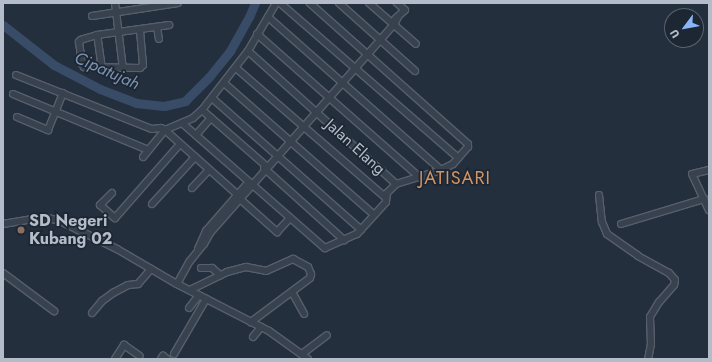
<!DOCTYPE html>
<style>
body{margin:0}
#map{position:relative;width:712px;height:362px;overflow:hidden;background:#242f3e;font-family:Jost,sans-serif}
div>[style]{position:absolute}
.river>*{height:9px;margin:-4.5px;padding:0 4.5px;transform-origin:4.5px;border-radius:4.5px;background:#394c67}
.roads{filter:drop-shadow(1px 0 #565f6c) drop-shadow(-1px 0 #565f6c) drop-shadow(0 1px #565f6c) drop-shadow(0 -1px #565f6c)}
.minor>*{height:6px;margin:-3px;padding:0 3px;transform-origin:3px;border-radius:3px;background:#38414e}
.dots>*{width:11px;height:11px;translate:-50% -50%;box-sizing:border-box;border:2px solid #1d2633;border-radius:50%}
span{translate:-50% -50%;white-space:nowrap;text-align:center;line-height:1.15;-webkit-text-stroke:3.5px #1d2633;paint-order:stroke}
.street-label{font-size:16px;color:#b4bcc9}
.poi-label{font-size:16px;color:#b4bcc9;font-weight:700}
.left{translate:0 -50%;text-align:left}
.water-label{font-size:17px;color:#7c92b1;font-style:italic}
.quarter-label{font-size:18px;color:#d59563;letter-spacing:1px}
.frame{position:absolute;inset:0;border:4px solid #b4bcc9;pointer-events:none}
.north{position:absolute;left:664px;top:8px;width:40px;height:40px;box-sizing:border-box;background:#1d2633;border:1px solid #59626f;border-radius:50%;rotate:238deg;font-size:11px;font-weight:700;line-height:16px;text-align:center;color:#b4bcc9}
.north::after{content:'';display:block;margin:auto;width:14px;height:18px;background:#8ab4f8;clip-path:polygon(50% 0,100% 100%,50% 72%,0 100%)}
</style>
<div id="map">
<div class="river">
<div style="left:3px;top:25px;width:65px;rotate:38.1deg"></div>
<div style="left:54px;top:65px;width:52px;rotate:27.6deg"></div>
<div style="left:100px;top:89px;width:39px;rotate:21deg"></div>
<div style="left:136px;top:103px;width:28px;rotate:6deg"></div>
<div style="left:164px;top:106px;width:22px;rotate:-13deg"></div>
<div style="left:185px;top:101px;width:34px;rotate:-45deg"></div>
<div style="left:209px;top:77px;width:33px;rotate:-51deg"></div>
<div style="left:230px;top:51px;width:39px;rotate:-61deg"></div>
<div style="left:249px;top:17px;width:15px;rotate:-67deg"></div>
</div>
<div class="roads">
<div class="minor">
<div style="left:115px;top:3px;width:66px;rotate:83.1deg"></div>
<div style="left:280px;top:3px;width:236px;rotate:41deg"></div>
<div style="left:339px;top:3px;width:102px;rotate:41.8deg"></div>
<div style="left:369px;top:3px;width:62px;rotate:41.1deg"></div>
<div style="left:92px;top:16px;width:87px;rotate:-8.6deg"></div>
<div style="left:268px;top:17px;width:231px;rotate:41.5deg"></div>
<div style="left:395px;top:19px;width:13px;rotate:-42deg"></div>
<div style="left:405px;top:10px;width:11px;rotate:-139deg"></div>
<div style="left:157px;top:27px;width:12px;rotate:81deg"></div>
<div style="left:257px;top:34px;width:216px;rotate:41.4deg"></div>
<div style="left:97px;top:35px;width:17px;rotate:163deg"></div>
<div style="left:81px;top:40px;width:3px;rotate:135deg"></div>
<div style="left:79px;top:42px;width:22px;rotate:82deg"></div>
<div style="left:82px;top:64px;width:4px;rotate:56deg"></div>
<div style="left:84px;top:67px;width:56px;rotate:1deg"></div>
<div style="left:140px;top:68px;width:4px;rotate:-45deg"></div>
<div style="left:143px;top:65px;width:36px;rotate:-95deg"></div>
<div style="left:248px;top:51px;width:199px;rotate:41.9deg"></div>
<div style="left:236px;top:68px;width:198px;rotate:40.9deg"></div>
<div style="left:102px;top:69px;width:34px;rotate:-98deg"></div>
<div style="left:97px;top:35px;width:73px;rotate:-7.9deg"></div>
<div style="left:16px;top:75px;width:146px;rotate:21.7deg"></div>
<div style="left:152px;top:129px;width:9px;rotate:-6deg"></div>
<div style="left:161px;top:128px;width:4px;rotate:27deg"></div>
<div style="left:165px;top:130px;width:98px;rotate:41.7deg"></div>
<div style="left:224px;top:83px;width:200px;rotate:41.3deg"></div>
<div style="left:13px;top:94px;width:146px;rotate:22.5deg"></div>
<div style="left:212px;top:98px;width:199px;rotate:41.5deg"></div>
<div style="left:202px;top:110px;width:84px;rotate:41.1deg"></div>
<div style="left:17px;top:117px;width:34px;rotate:23deg"></div>
<div style="left:48px;top:130px;width:40px;rotate:-68deg"></div>
<div style="left:182px;top:123px;width:190px;rotate:41.2deg"></div>
<div style="left:325px;top:248px;width:35px;rotate:-24deg"></div>
<div style="left:357px;top:234px;width:43px;rotate:-47.8deg"></div>
<div style="left:386px;top:202px;width:9px;rotate:-84deg"></div>
<div style="left:387px;top:193px;width:13px;rotate:-45deg"></div>
<div style="left:396px;top:184px;width:47px;rotate:-17.3deg"></div>
<div style="left:441px;top:170px;width:13px;rotate:-27deg"></div>
<div style="left:453px;top:164px;width:23px;rotate:-49deg"></div>
<div style="left:468px;top:147px;width:3px;rotate:-90deg"></div>
<div style="left:468px;top:144px;width:212px;rotate:-138.3deg"></div>
<div style="left:196px;top:135px;width:23px;rotate:-49deg"></div>
<div style="left:143px;top:157px;width:35px;rotate:-51deg"></div>
<div style="left:165px;top:130px;width:30px;rotate:-23deg"></div>
<div style="left:193px;top:118px;width:12px;rotate:-42deg"></div>
<div style="left:202px;top:110px;width:75px;rotate:-52.1deg"></div>
<div style="left:248px;top:51px;width:56px;rotate:-59.7deg"></div>
<div style="left:264px;top:168px;width:108px;rotate:42deg"></div>
<div style="left:709px;top:170px;width:17px;rotate:167deg"></div>
<div style="left:692px;top:174px;width:40px;rotate:65deg"></div>
<div style="left:192px;top:188px;width:25px;rotate:-47deg"></div>
<div style="left:112px;top:193px;width:17px;rotate:135deg"></div>
<div style="left:100px;top:205px;width:20px;rotate:41deg"></div>
<div style="left:115px;top:218px;width:98px;rotate:-48.7deg"></div>
<div style="left:599px;top:195px;width:27px;rotate:84deg"></div>
<div style="left:602px;top:222px;width:13px;rotate:67deg"></div>
<div style="left:607px;top:234px;width:38px;rotate:35deg"></div>
<div style="left:638px;top:256px;width:35px;rotate:29deg"></div>
<div style="left:669px;top:273px;width:9px;rotate:49deg"></div>
<div style="left:675px;top:280px;width:5px;rotate:101deg"></div>
<div style="left:674px;top:285px;width:23px;rotate:131deg"></div>
<div style="left:659px;top:302px;width:17px;rotate:121deg"></div>
<div style="left:650px;top:317px;width:27px;rotate:88deg"></div>
<div style="left:651px;top:344px;width:15px;rotate:101deg"></div>
<div style="left:240px;top:199px;width:50px;rotate:41.7deg"></div>
<div style="left:277px;top:232px;width:19px;rotate:-47deg"></div>
<div style="left:152px;top:204px;width:64px;rotate:-47.5deg"></div>
<div style="left:3px;top:224px;width:42px;rotate:-9.7deg"></div>
<div style="left:44px;top:217px;width:16px;rotate:14deg"></div>
<div style="left:60px;top:221px;width:64px;rotate:26.2deg"></div>
<div style="left:117px;top:249px;width:69px;rotate:30.3deg"></div>
<div style="left:177px;top:284px;width:103px;rotate:27.1deg"></div>
<div style="left:269px;top:331px;width:48px;rotate:35.7deg"></div>
<div style="left:621px;top:224px;width:87px;rotate:-16.8deg"></div>
<div style="left:198px;top:249px;width:20px;rotate:-66deg"></div>
<div style="left:206px;top:231px;width:62px;rotate:-48.9deg"></div>
<div style="left:201px;top:268px;width:11px"></div>
<div style="left:212px;top:268px;width:11px;rotate:41deg"></div>
<div style="left:3px;top:273px;width:64px;rotate:36.7deg"></div>
<div style="left:177px;top:284px;width:26px;rotate:-61deg"></div>
<div style="left:190px;top:261px;width:22px;rotate:-51deg"></div>
<div style="left:204px;top:244px;width:13px;rotate:-61deg"></div>
<div style="left:210px;top:233px;width:280px;rotate:-48.6deg"></div>
<div style="left:395px;top:23px;width:7px;rotate:-63deg"></div>
<div style="left:190px;top:290px;width:41px;rotate:-25.9deg"></div>
<div style="left:227px;top:272px;width:20px;rotate:-15deg"></div>
<div style="left:246px;top:267px;width:20px;rotate:11deg"></div>
<div style="left:266px;top:271px;width:30px;rotate:-24deg"></div>
<div style="left:293px;top:259px;width:17px;rotate:28deg"></div>
<div style="left:308px;top:267px;width:8px;rotate:67deg"></div>
<div style="left:311px;top:274px;width:4px;rotate:104deg"></div>
<div style="left:310px;top:278px;width:74px;rotate:143.3deg"></div>
<div style="left:292px;top:292px;width:25px;rotate:61deg"></div>
<div style="left:189px;top:308px;width:16px;rotate:-52deg"></div>
<div style="left:92px;top:313px;width:16px;rotate:-50deg"></div>
<div style="left:102px;top:301px;width:14px;rotate:-36deg"></div>
<div style="left:113px;top:293px;width:17px;rotate:-28deg"></div>
<div style="left:128px;top:285px;width:10px;rotate:-6deg"></div>
<div style="left:138px;top:284px;width:20px;rotate:-49deg"></div>
<div style="left:253px;top:337px;width:13px;rotate:-51deg"></div>
<div style="left:174px;top:354px;width:64px;rotate:-59.8deg"></div>
<div style="left:302px;top:354px;width:31px;rotate:-37deg"></div>
<div style="left:115px;top:359px;width:17px;rotate:-57deg"></div>
<div style="left:124px;top:345px;width:19px;rotate:35deg"></div>
<div style="left:161px;top:359px;width:4px;rotate:-56deg"></div>
<div style="left:163px;top:356px;width:5px;rotate:37deg"></div>
</div>
</div>
<div class="dots">
<div style="left:21px;top:230px;background:#8d6e63"></div>
</div>
<div class="street-label">
<span style="left:355px;top:147px;rotate:42deg">Jalan Elang</span>
</div>
<div class="poi-label">
<span class="left" style="left:29px;top:230px">SD Negeri<br>Kubang 02</span>
</div>
<div class="water-label">
<span style="left:107px;top:71px;rotate:24deg">Cipatujah</span>
</div>
<div class="quarter-label">
<span style="left:455px;top:178px">JATISARI</span>
</div>
<div class="frame"></div>
<div class="north">U</div>
</div>
